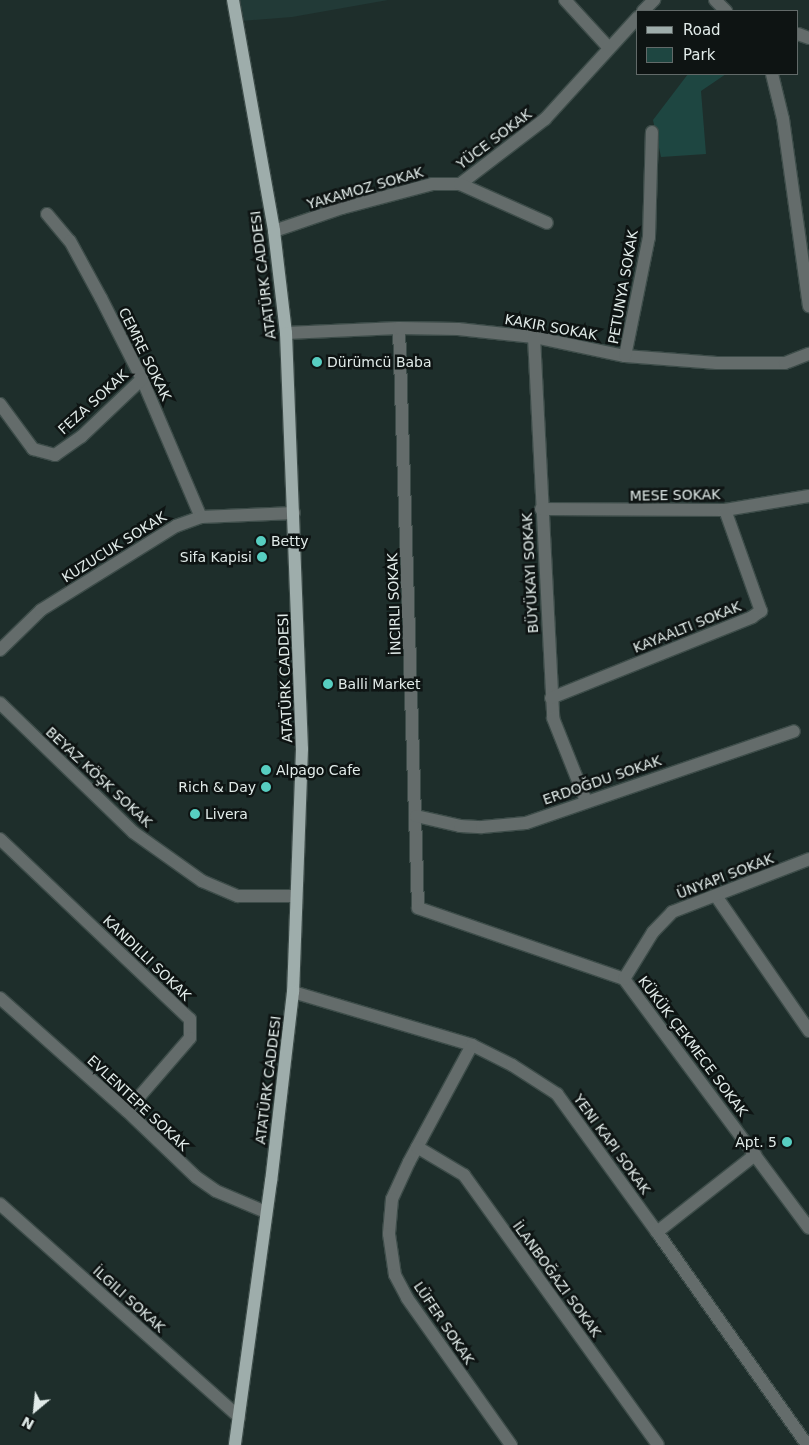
<!DOCTYPE html>
<meta charset="utf-8">
<style>
body{margin:0}
#map{position:relative;width:809px;height:1445px;overflow:hidden;background:#1e2e2b;font-family:"DejaVu Sans",sans-serif}
div>[style]{position:absolute}
.built>*{inset:0;background:#223a37}
.green>*{inset:0;background:#1e4641}
.roads{filter:drop-shadow(1px 0 #3d4c49) drop-shadow(-1px 0 #3d4c49) drop-shadow(0 1px #3d4c49) drop-shadow(0 -1px #3d4c49)}
.minor>*{height:12px;margin:-6px;padding:0 6px;transform-origin:6px;border-radius:6px;background:#646c6b}
.major>*{height:12px;margin:-6px;padding:0 6px;transform-origin:6px;border-radius:6px;background:#9eadab}
.dots>*{width:14px;height:14px;translate:-50% -50%;box-sizing:border-box;border:2px solid #0e1413;border-radius:50%}
span{translate:-50% -50%;white-space:nowrap;text-align:center;line-height:1.15;-webkit-text-stroke:5px #0e1413;paint-order:stroke}
.street-label{font-size:14px;color:#e1ebe9}
.poi-label{font-size:14px;color:#e1ebe9}
.left{translate:0 -50%;text-align:left}
.right{translate:-100% -50%;text-align:right}
.legend{position:absolute;left:636px;top:10px;width:162px;height:65px;box-sizing:border-box;background:#0e1413;border:1px solid #626a69;margin:0;padding:6px 9px;list-style:none;font-size:15px;color:#e1ebe9}
.legend li{display:flex;align-items:center;gap:10px;height:25px}
.legend b{width:25px;border:1px solid #626a69}
.north{position:absolute;left:10px;top:1385px;width:50px;height:50px;-webkit-text-stroke:4px #0e1413;paint-order:stroke;rotate:208deg;font-size:14px;font-weight:700;line-height:20px;text-align:center;color:#e1ebe9}
.north::after{content:'';display:block;margin:auto;width:18px;height:22px;background:#e1ebe9;clip-path:polygon(50% 0,100% 100%,50% 72%,0 100%)}
</style>
<div id="map">
<div class="built">
<div style="clip-path:polygon(239px 0,388px 0,292px 17px,241px 21px)"></div>
</div>
<div class="green">
<div style="clip-path:polygon(688px 74px,726px 74px,701px 91px,706px 154px,661px 157px,653px 120px)"></div>
</div>
<div class="roads">
<div class="minor">
<div style="left:565px;top:0;width:65px;rotate:47.5deg"></div>
<div style="left:715px;top:0;width:16px;rotate:45deg"></div>
<div style="left:643px;top:11px;width:16px;rotate:-45deg"></div>
<div style="left:798px;top:34px;width:12px;rotate:20deg"></div>
<div style="left:772px;top:74px;width:46px;rotate:76.3deg"></div>
<div style="left:783px;top:119px;width:189px;rotate:82.1deg"></div>
<div style="left:460px;top:184px;width:107px;rotate:-37.4deg"></div>
<div style="left:545px;top:119px;width:138px;rotate:-47.6deg"></div>
<div style="left:47px;top:214px;width:35px;rotate:50deg"></div>
<div style="left:70px;top:241px;width:65px;rotate:61.5deg"></div>
<div style="left:101px;top:298px;width:91px;rotate:63.2deg"></div>
<div style="left:142px;top:379px;width:150px;rotate:66.9deg"></div>
<div style="left:274px;top:231px;width:72px;rotate:-18.7deg"></div>
<div style="left:342px;top:208px;width:93px;rotate:-14.9deg"></div>
<div style="left:432px;top:184px;width:28px"></div>
<div style="left:460px;top:184px;width:95px;rotate:24.1deg"></div>
<div style="left:399px;top:328px;width:580px;rotate:88.12deg"></div>
<div style="left:418px;top:908px;width:218px;rotate:19deg"></div>
<div style="left:286px;top:333px;width:113px;rotate:-2.5deg"></div>
<div style="left:399px;top:328px;width:59px;rotate:1deg"></div>
<div style="left:458px;top:329px;width:76px;rotate:6deg"></div>
<div style="left:534px;top:337px;width:93px;rotate:11.8deg"></div>
<div style="left:625px;top:356px;width:92px;rotate:4.4deg"></div>
<div style="left:717px;top:363px;width:68px"></div>
<div style="left:785px;top:363px;width:26px;rotate:-21deg"></div>
<div style="left:534px;top:337px;width:381px;rotate:87.1deg"></div>
<div style="left:553px;top:718px;width:89px;rotate:68.3deg"></div>
<div style="left:625px;top:356px;width:121px;rotate:-78.6deg"></div>
<div style="left:649px;top:237px;width:105px;rotate:-88.4deg"></div>
<div style="left:0;top:404px;width:56px;rotate:53.7deg"></div>
<div style="left:33px;top:449px;width:23px;rotate:15deg"></div>
<div style="left:55px;top:455px;width:32px;rotate:-35deg"></div>
<div style="left:81px;top:437px;width:84px;rotate:-43.6deg"></div>
<div style="left:541px;top:509px;width:184px;rotate:0.3deg"></div>
<div style="left:725px;top:510px;width:85px;rotate:-9.5deg"></div>
<div style="left:0;top:650px;width:57px;rotate:-44.3deg"></div>
<div style="left:41px;top:610px;width:159px;rotate:-31.9deg"></div>
<div style="left:176px;top:526px;width:27px;rotate:-20deg"></div>
<div style="left:201px;top:517px;width:93px;rotate:-2.5deg"></div>
<div style="left:551px;top:698px;width:217px;rotate:-21.9deg"></div>
<div style="left:752px;top:617px;width:11px;rotate:-34deg"></div>
<div style="left:761px;top:611px;width:107px;rotate:-109.6deg"></div>
<div style="left:0;top:703px;width:185px;rotate:44.1deg"></div>
<div style="left:133px;top:832px;width:85px;rotate:35.4deg"></div>
<div style="left:202px;top:881px;width:39px;rotate:23deg"></div>
<div style="left:238px;top:896px;width:57px"></div>
<div style="left:416px;top:816px;width:45px;rotate:12.8deg"></div>
<div style="left:460px;top:826px;width:22px;rotate:3deg"></div>
<div style="left:482px;top:827px;width:44px;rotate:-5.2deg"></div>
<div style="left:526px;top:823px;width:283px;rotate:-18.9deg"></div>
<div style="left:0;top:839px;width:262px;rotate:43.5deg"></div>
<div style="left:190px;top:1019px;width:19px;rotate:90deg"></div>
<div style="left:190px;top:1038px;width:96px;rotate:130.8deg"></div>
<div style="left:716px;top:896px;width:164px;rotate:55.4deg"></div>
<div style="left:624px;top:979px;width:310px;rotate:53.4deg"></div>
<div style="left:624px;top:979px;width:55px;rotate:-58.3deg"></div>
<div style="left:653px;top:932px;width:28px;rotate:-46deg"></div>
<div style="left:672px;top:912px;width:147px;rotate:-21.1deg"></div>
<div style="left:293px;top:992px;width:187px;rotate:16.5deg"></div>
<div style="left:472px;top:1045px;width:45px;rotate:26.6deg"></div>
<div style="left:512px;top:1065px;width:54px;rotate:32.8deg"></div>
<div style="left:557px;top:1094px;width:170px;rotate:54.1deg"></div>
<div style="left:657px;top:1232px;width:261px;rotate:54.8deg"></div>
<div style="left:0;top:998px;width:170px;rotate:41.7deg"></div>
<div style="left:127px;top:1111px;width:95px;rotate:43.7deg"></div>
<div style="left:196px;top:1177px;width:24px;rotate:35deg"></div>
<div style="left:216px;top:1191px;width:54px;rotate:22.8deg"></div>
<div style="left:472px;top:1045px;width:133px;rotate:118.3deg"></div>
<div style="left:409px;top:1162px;width:41px;rotate:114.7deg"></div>
<div style="left:392px;top:1199px;width:35px;rotate:95deg"></div>
<div style="left:389px;top:1234px;width:41px;rotate:81.7deg"></div>
<div style="left:395px;top:1275px;width:26px;rotate:62deg"></div>
<div style="left:407px;top:1298px;width:180px;rotate:54.7deg"></div>
<div style="left:417px;top:1147px;width:55px;rotate:30.8deg"></div>
<div style="left:464px;top:1175px;width:332px;rotate:54.3deg"></div>
<div style="left:0;top:1204px;width:320px;rotate:41.7deg"></div>
<div style="left:657px;top:1232px;width:125px;rotate:-38.2deg"></div>
</div>
<div class="major">
<div style="left:233px;top:0;width:235px;rotate:79.9deg"></div>
<div style="left:274px;top:231px;width:103px;rotate:83.3deg"></div>
<div style="left:286px;top:333px;width:416px;rotate:87.8deg"></div>
<div style="left:302px;top:749px;width:243px;rotate:92.1deg"></div>
<div style="left:293px;top:992px;width:190px;rotate:96.6deg"></div>
<div style="left:271px;top:1181px;width:266px;rotate:97.8deg"></div>
</div>
</div>
<div class="dots">
<div style="left:317px;top:362px;background:#57cec1"></div>
<div style="left:261px;top:541px;background:#57cec1"></div>
<div style="left:262px;top:557px;background:#57cec1"></div>
<div style="left:328px;top:684px;background:#57cec1"></div>
<div style="left:266px;top:770px;background:#57cec1"></div>
<div style="left:266px;top:787px;background:#57cec1"></div>
<div style="left:195px;top:814px;background:#57cec1"></div>
<div style="left:787px;top:1142px;background:#57cec1"></div>
</div>
<div class="street-label">
<span style="left:494px;top:139px;rotate:-37deg">YÜCE SOKAK</span>
<span style="left:365px;top:188px;rotate:-16deg">YAKAMOZ SOKAK</span>
<span style="left:263px;top:275px;rotate:-97deg">ATATÜRK CADDESI</span>
<span style="left:623px;top:287px;rotate:-80deg">PETUNYA SOKAK</span>
<span style="left:551px;top:327px;rotate:10deg">KAKIR SOKAK</span>
<span style="left:145px;top:354px;rotate:64deg">CEMRE SOKAK</span>
<span style="left:93px;top:402px;rotate:-42deg">FEZA SOKAK</span>
<span style="left:675px;top:495px;rotate:-1deg">MESE SOKAK</span>
<span style="left:114px;top:547px;rotate:-32deg">KUZUCUK SOKAK</span>
<span style="left:530px;top:573px;rotate:-93deg">BÜYÜKAYI SOKAK</span>
<span style="left:394px;top:604px;rotate:-92deg">İNCIRLI SOKAK</span>
<span style="left:687px;top:627px;rotate:-22deg">KAYAALTI SOKAK</span>
<span style="left:285px;top:678px;rotate:-92deg">ATATÜRK CADDESI</span>
<span style="left:99px;top:777px;rotate:43deg">BEYAZ KÖŞK SOKAK</span>
<span style="left:602px;top:780px;rotate:-19deg">ERDOĞDU SOKAK</span>
<span style="left:725px;top:876px;rotate:-21deg">ÜNYAPI SOKAK</span>
<span style="left:147px;top:958px;rotate:44deg">KANDILLI SOKAK</span>
<span style="left:693px;top:1046px;rotate:53deg">KÜKÜK ÇEKMECE SOKAK</span>
<span style="left:268px;top:1080px;rotate:-83deg">ATATÜRK CADDESI</span>
<span style="left:138px;top:1103px;rotate:43deg">EVLENTEPE SOKAK</span>
<span style="left:612px;top:1144px;rotate:54deg">YENI KAPI SOKAK</span>
<span style="left:557px;top:1279px;rotate:54deg">İLANBOĞAZI SOKAK</span>
<span style="left:129px;top:1299px;rotate:42deg">İLGILI SOKAK</span>
<span style="left:444px;top:1323px;rotate:56deg">LÜFER SOKAK</span>
</div>
<div class="poi-label">
<span class="left" style="left:327px;top:362px">Dürümcü Baba</span>
<span class="left" style="left:271px;top:541px">Betty</span>
<span class="right" style="left:252px;top:557px">Sifa Kapisi</span>
<span class="left" style="left:338px;top:684px">Balli Market</span>
<span class="left" style="left:276px;top:770px">Alpago Cafe</span>
<span class="right" style="left:256px;top:787px">Rich &amp; Day</span>
<span class="left" style="left:205px;top:814px">Livera</span>
<span class="right" style="left:777px;top:1142px">Apt. 5</span>
</div>
<ul class="legend">
<li><b style="height:6px;background:#9eadab"></b>Road</li>
<li><b style="height:14px;background:#1e4641"></b>Park</li>
</ul>
<div class="north">N</div>
</div>
